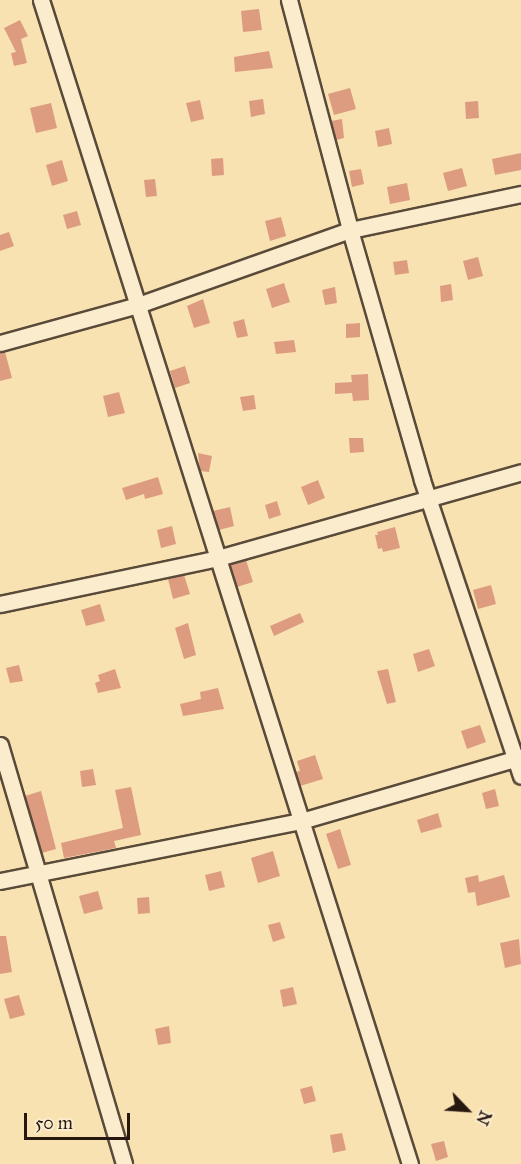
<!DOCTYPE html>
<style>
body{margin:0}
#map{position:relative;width:521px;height:1164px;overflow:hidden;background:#f8e2b1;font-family:"IM FELL Great Primer",serif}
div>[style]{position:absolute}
.building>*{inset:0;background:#dd9c80}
.roads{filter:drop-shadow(2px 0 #5a4a39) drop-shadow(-2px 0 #5a4a39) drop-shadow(0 2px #5a4a39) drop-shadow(0 -2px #5a4a39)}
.street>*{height:15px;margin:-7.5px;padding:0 7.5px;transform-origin:7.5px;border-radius:7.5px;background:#faeccc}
span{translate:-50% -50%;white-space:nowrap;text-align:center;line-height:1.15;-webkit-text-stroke:6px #faeccc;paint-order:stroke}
.north{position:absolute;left:437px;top:1080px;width:60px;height:60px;-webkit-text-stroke:4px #faeccc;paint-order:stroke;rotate:115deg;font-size:16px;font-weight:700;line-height:24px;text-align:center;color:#261711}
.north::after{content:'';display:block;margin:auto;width:21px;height:27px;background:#261711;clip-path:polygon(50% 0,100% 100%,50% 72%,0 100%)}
.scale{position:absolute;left:24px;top:1113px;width:106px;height:27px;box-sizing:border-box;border:3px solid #261711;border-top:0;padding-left:8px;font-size:18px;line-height:21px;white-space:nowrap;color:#261711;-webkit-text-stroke:4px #faeccc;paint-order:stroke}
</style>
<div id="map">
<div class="building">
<div style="clip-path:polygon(259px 9px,262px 30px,243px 32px,241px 11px)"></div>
<div style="clip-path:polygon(20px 20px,28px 36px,21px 39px,27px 63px,14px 66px,11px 53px,16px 52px,4px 28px)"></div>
<div style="clip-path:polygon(269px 51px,273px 68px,235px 72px,234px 57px)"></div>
<div style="clip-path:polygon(350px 88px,356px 109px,334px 115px,328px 94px)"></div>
<div style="clip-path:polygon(263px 99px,265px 114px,251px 117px,249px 101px)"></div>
<div style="clip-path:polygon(200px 100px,204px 119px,191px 122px,186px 103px)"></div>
<div style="clip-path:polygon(478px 101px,479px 118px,466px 119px,465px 102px)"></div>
<div style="clip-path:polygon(51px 103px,57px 128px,36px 133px,30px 108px)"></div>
<div style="clip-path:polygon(342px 119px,344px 138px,336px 140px,331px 121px)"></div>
<div style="clip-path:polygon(389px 128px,392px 144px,378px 147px,375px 131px)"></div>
<div style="clip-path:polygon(521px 153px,521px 170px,495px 175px,492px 159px)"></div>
<div style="clip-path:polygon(223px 158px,224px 175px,212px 176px,211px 159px)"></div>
<div style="clip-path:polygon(62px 160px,68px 181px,52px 186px,46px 165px)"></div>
<div style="clip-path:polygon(462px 168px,467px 186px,448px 191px,443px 173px)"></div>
<div style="clip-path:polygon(361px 169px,364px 184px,352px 187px,349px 171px)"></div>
<div style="clip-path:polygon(155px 179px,157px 196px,146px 197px,144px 180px)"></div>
<div style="clip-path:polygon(407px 183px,410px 200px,390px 204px,387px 187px)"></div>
<div style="clip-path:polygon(77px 211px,81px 225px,67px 229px,63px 215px)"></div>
<div style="clip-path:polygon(281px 217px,286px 236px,270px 241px,265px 221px)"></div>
<div style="clip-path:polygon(9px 232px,14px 246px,0 251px,0 235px)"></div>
<div style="clip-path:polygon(478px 257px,483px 276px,468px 280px,463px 261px)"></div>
<div style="clip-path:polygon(407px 260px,409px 273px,395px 275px,393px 262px)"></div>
<div style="clip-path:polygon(284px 283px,290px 302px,272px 308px,266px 289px)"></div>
<div style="clip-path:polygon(451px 284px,453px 300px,441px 302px,440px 286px)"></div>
<div style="clip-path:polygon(335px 287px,337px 303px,325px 305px,322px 290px)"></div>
<div style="clip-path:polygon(203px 299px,210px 323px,194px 328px,187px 306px)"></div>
<div style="clip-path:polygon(244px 319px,248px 336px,237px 338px,233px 322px)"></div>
<div style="clip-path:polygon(360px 323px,360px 337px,346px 338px,346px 324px)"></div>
<div style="clip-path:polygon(294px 340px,296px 352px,276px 354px,274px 342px)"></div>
<div style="clip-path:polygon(0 352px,5px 352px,12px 378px,0 381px)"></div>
<div style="clip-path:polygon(185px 366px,190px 383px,175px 388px,170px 371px)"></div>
<div style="clip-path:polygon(368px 374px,369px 400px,353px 401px,352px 393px,335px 394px,335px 383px,352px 382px,351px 375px)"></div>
<div style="clip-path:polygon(119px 392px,125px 413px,108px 417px,103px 396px)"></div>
<div style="clip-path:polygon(254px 395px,256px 409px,243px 411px,240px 397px)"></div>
<div style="clip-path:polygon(349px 438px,363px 438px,364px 452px,350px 453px)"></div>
<div style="clip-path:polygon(198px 453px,212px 456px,209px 472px,200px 471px)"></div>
<div style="clip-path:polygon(158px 477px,163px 494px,145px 499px,144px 494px,126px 500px,122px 488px)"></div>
<div style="clip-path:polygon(318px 480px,325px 498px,308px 505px,301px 487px)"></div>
<div style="clip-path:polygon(277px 501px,281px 515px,269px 519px,265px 505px)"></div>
<div style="clip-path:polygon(230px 507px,234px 526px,219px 530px,213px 511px)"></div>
<div style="clip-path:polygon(172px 526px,176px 544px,161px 548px,157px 530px)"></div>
<div style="clip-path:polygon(395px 527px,400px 548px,383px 552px,382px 548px,378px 549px,375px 535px,378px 535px,377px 532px)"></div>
<div style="clip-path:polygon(246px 560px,253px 582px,237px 587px,230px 565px)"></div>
<div style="clip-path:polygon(184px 575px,190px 594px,173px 599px,168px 579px)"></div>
<div style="clip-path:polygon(491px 585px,496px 604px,478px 609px,473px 590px)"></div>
<div style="clip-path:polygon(100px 604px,105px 621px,86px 626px,81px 610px)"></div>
<div style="clip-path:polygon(300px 613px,304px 622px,274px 636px,270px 626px)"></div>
<div style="clip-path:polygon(188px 623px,196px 655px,184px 659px,175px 628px)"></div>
<div style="clip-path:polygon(429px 649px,435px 666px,418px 672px,413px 654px)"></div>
<div style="clip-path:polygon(19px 665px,23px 681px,10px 683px,6px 668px)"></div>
<div style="clip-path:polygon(115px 669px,121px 688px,98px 693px,95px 683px,100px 681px,98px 675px)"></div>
<div style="clip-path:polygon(388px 669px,396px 702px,387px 704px,377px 671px)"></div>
<div style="clip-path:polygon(218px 688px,224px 709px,183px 716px,180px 704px,201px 699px,200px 692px)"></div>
<div style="clip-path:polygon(480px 725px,486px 742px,467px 749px,461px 731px)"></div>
<div style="clip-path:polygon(315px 755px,323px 779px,300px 786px,296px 772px,300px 771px,297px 761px)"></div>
<div style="clip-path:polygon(93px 769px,96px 785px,82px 787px,80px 771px)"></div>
<div style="clip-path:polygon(131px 787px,141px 835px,114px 841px,116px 848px,64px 858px,61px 843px,123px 828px,115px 790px)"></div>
<div style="clip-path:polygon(495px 789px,499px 806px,486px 809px,482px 793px)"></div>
<div style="clip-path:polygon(41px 791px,56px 849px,42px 853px,25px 796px)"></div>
<div style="clip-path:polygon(438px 813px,442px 827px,421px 833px,417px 820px)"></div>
<div style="clip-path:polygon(340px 829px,351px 865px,338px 869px,326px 834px)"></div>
<div style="clip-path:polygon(273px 851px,280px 876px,258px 883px,251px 858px)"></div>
<div style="clip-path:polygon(221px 871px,225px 887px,209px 891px,205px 875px)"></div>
<div style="clip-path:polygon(478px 875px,479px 882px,504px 875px,510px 897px,477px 906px,475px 892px,468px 893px,465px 878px)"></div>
<div style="clip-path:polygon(98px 891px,103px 909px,84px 914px,79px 896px)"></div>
<div style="clip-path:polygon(149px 897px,150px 913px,138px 914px,137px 898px)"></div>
<div style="clip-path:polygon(280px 922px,285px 938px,273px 942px,268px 925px)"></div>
<div style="clip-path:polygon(0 936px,6px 936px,12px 972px,0 974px)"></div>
<div style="clip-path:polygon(519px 939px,521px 964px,505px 968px,500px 943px)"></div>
<div style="clip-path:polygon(293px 987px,297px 1004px,283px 1007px,280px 990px)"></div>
<div style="clip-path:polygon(19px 995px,25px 1015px,10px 1019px,4px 999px)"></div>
<div style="clip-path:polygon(169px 1026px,171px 1043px,158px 1045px,155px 1029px)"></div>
<div style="clip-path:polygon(312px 1086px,316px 1101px,304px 1104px,300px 1089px)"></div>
<div style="clip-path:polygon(342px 1133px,346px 1150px,333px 1153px,330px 1135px)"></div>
<div style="clip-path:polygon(444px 1141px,448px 1157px,436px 1161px,431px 1144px)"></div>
</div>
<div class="roads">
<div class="street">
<div style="left:41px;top:0;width:1221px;rotate:72.41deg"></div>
<div style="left:289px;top:0;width:238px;rotate:75.1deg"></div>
<div style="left:350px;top:230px;width:260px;rotate:73.9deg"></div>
<div style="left:422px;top:480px;width:312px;rotate:71.5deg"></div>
<div style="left:0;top:343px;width:143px;rotate:-15.4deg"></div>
<div style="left:138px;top:305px;width:225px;rotate:-19.5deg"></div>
<div style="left:350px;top:230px;width:175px;rotate:-11.9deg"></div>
<div style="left:0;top:604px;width:223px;rotate:-11.9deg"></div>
<div style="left:218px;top:558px;width:315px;rotate:-15.8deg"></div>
<div style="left:0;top:745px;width:437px;rotate:73.5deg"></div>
<div style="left:0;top:881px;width:307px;rotate:-11.3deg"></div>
<div style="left:301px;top:821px;width:229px;rotate:-16.2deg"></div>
</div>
</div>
<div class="north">N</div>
<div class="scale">50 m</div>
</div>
